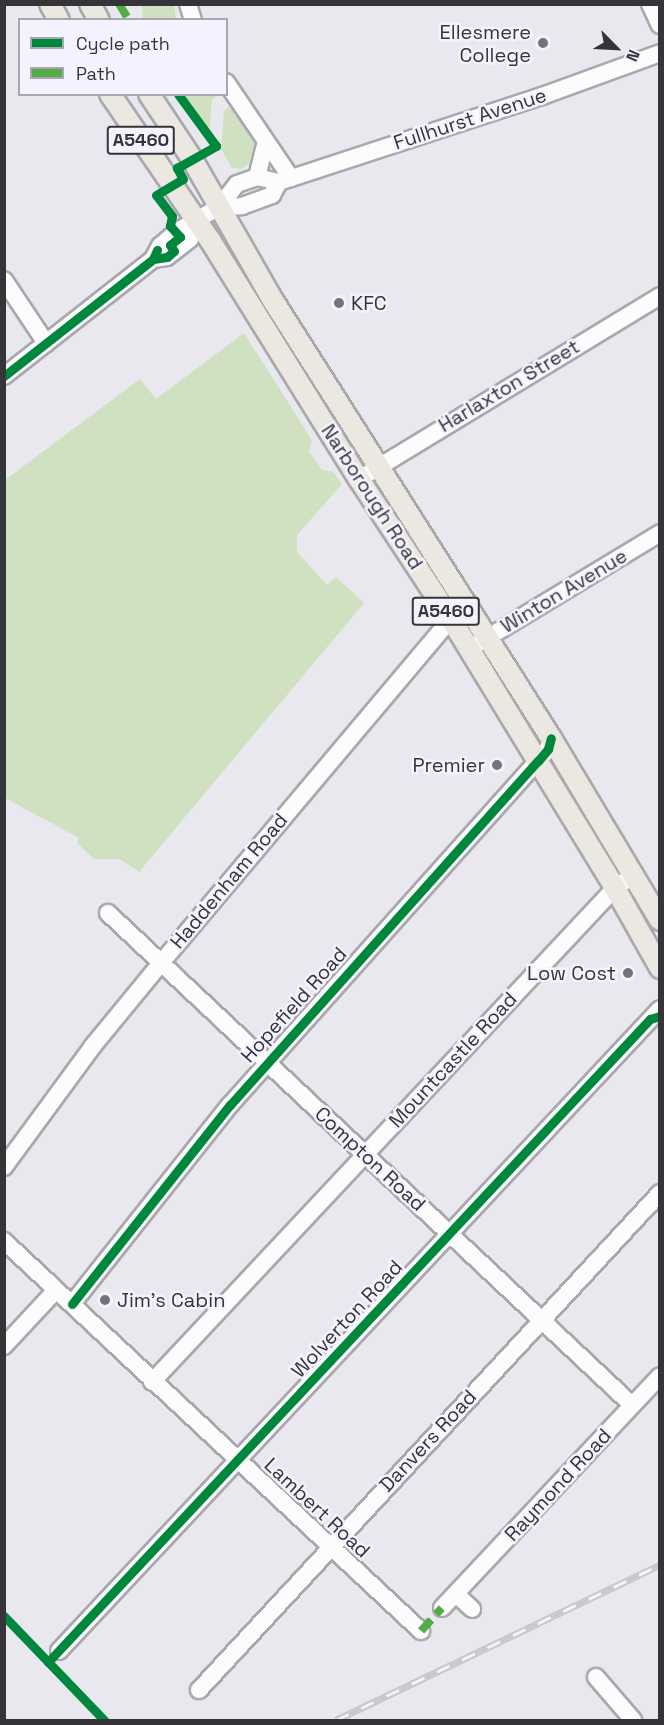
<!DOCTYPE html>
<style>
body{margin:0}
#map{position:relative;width:664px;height:1725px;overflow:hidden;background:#e8e8ee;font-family:"Space Grotesk",sans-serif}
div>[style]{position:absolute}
.green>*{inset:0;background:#cfe1c0}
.roads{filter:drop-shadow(2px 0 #a9a9ad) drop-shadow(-2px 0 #a9a9ad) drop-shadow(0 2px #a9a9ad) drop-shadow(0 -2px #a9a9ad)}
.minor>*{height:16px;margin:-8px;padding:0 8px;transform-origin:8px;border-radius:8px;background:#fcfcfc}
.major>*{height:20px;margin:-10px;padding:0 10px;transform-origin:10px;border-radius:10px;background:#eae8e0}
.rail>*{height:7px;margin-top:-3.5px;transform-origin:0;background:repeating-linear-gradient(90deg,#f4f2fe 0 14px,#c8c8c9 0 28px);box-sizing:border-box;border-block:2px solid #c8c8c9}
.quiet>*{height:8px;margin-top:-4px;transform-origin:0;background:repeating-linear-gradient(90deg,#54ac46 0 15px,transparent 0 23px)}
.cycleway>*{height:9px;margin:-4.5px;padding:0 4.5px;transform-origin:4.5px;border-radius:4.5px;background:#00873e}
.dots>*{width:16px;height:16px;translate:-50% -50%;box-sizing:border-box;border:3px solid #f4f2fe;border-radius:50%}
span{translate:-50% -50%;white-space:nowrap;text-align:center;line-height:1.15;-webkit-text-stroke:5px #f4f2fe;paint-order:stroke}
.shield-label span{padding:2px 4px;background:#f4f2fe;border:2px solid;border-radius:4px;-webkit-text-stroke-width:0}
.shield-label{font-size:18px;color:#353539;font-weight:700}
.poi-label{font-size:20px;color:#353539}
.right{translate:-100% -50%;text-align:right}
.left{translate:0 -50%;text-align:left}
.street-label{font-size:20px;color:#353539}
.frame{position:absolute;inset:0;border:6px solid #353539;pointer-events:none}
.legend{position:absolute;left:18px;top:18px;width:210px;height:78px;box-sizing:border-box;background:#f4f2fe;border:2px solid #a8a6af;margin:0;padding:8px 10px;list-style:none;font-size:18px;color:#353539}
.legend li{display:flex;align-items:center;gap:12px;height:30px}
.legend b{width:30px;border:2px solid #a8a6af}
.north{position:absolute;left:586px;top:18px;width:60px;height:60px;-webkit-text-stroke:4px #f4f2fe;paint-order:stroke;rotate:114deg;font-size:16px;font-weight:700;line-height:24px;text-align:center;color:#353539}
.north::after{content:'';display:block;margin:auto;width:21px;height:27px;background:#353539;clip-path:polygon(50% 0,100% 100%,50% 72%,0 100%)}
</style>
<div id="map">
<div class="green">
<div style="clip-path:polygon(142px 5px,174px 5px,176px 19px,143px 19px)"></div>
<div style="clip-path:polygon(184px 95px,218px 95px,212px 100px,209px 133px)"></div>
<div style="clip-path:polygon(231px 104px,256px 139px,257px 155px,252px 154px,249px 164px,242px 169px,232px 168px,221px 149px,224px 111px)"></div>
<div style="clip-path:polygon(244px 333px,312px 440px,309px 451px,322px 470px,333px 472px,342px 484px,297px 535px,297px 552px,327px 585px,336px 577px,364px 603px,139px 872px,120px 859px,94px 859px,77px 843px,79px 838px,5px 798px,5px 480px,140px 379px,156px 399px)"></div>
</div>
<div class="roads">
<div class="minor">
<div style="left:188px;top:4px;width:17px;rotate:73deg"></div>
<div style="left:650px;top:4px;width:23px;rotate:65deg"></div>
<div style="left:226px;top:82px;width:116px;rotate:55.9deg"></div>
<div style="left:257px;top:177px;width:36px;rotate:-76deg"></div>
<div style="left:219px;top:207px;width:23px;rotate:-2deg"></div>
<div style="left:242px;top:206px;width:32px;rotate:-20deg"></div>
<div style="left:272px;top:195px;width:15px;rotate:-62deg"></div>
<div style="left:153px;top:259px;width:14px;rotate:-8deg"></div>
<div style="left:167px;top:257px;width:29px;rotate:-38deg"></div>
<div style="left:190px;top:239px;width:19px;rotate:-69deg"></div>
<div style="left:4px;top:280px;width:76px;rotate:56.3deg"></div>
<div style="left:4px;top:376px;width:189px;rotate:-38.1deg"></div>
<div style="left:153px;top:259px;width:15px;rotate:-62deg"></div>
<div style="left:160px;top:246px;width:21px;rotate:-41deg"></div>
<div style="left:176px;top:232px;width:50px;rotate:-30.2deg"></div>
<div style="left:219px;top:207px;width:29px;rotate:-52deg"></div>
<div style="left:237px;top:184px;width:21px;rotate:-19deg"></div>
<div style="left:257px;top:177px;width:23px;rotate:13deg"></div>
<div style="left:279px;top:182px;width:277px;rotate:-18.1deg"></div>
<div style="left:542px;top:96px;width:126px;rotate:-20deg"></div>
<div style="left:359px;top:479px;width:352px;rotate:-31.3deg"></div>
<div style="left:477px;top:644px;width:214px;rotate:-31.2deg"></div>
<div style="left:108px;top:913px;width:719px;rotate:43.2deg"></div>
<div style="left:4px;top:1167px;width:149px;rotate:-53.7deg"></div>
<div style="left:92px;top:1047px;width:109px;rotate:-50.6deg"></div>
<div style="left:161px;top:963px;width:441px;rotate:-49.9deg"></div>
<div style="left:445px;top:626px;width:30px;rotate:-42deg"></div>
<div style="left:4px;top:1241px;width:571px;rotate:43.08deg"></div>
<div style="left:72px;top:1304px;width:254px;rotate:-51.6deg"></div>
<div style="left:230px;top:1105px;width:462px;rotate:-48.2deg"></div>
<div style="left:538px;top:761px;width:16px;rotate:-50deg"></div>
<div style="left:548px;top:749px;width:11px;rotate:-75deg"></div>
<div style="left:4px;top:1346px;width:76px;rotate:-47.1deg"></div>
<div style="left:152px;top:1382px;width:677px;rotate:-46.86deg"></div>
<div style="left:615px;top:888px;width:24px;rotate:-35deg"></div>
<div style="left:456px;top:1594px;width:22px;rotate:43deg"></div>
<div style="left:442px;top:1608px;width:318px;rotate:-46.8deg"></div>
<div style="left:59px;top:1651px;width:879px;rotate:-46.89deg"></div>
<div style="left:596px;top:1677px;width:57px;rotate:49.3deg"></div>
<div style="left:199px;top:1690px;width:678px;rotate:-47.15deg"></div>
</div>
<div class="major">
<div style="left:50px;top:4px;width:18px;rotate:61deg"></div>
<div style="left:90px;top:4px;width:18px;rotate:61deg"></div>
<div style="left:110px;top:94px;width:177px;rotate:55.6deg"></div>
<div style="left:210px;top:240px;width:282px;rotate:58.1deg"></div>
<div style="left:359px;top:479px;width:168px;rotate:56.7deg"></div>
<div style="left:451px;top:619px;width:315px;rotate:58.6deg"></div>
<div style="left:615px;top:888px;width:92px;rotate:60.6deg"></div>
<div style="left:149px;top:94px;width:78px;rotate:56.5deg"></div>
<div style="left:192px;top:159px;width:165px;rotate:60.2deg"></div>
<div style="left:274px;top:302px;width:517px;rotate:57.57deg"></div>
<div style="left:551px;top:738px;width:212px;rotate:59.1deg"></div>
</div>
</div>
<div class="rail">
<div style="left:336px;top:1720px;width:359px;rotate:-25.6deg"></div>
</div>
<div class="quiet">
<div style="left:119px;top:4px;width:19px;rotate:58deg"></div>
<div style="left:421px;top:1631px;width:31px;rotate:-48deg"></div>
</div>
<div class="cycleway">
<div style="left:153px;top:259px;width:14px;rotate:-8deg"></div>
<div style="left:167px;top:257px;width:9px;rotate:-41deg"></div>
<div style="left:174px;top:251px;width:7px;rotate:-124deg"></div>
<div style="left:170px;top:245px;width:13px;rotate:-39deg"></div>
<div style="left:180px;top:237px;width:15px;rotate:-132deg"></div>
<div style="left:170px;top:226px;width:10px;rotate:-79deg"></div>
<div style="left:172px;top:216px;width:26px;rotate:-127deg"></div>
<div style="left:156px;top:195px;width:31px;rotate:-31deg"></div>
<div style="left:183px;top:179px;width:13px;rotate:-119deg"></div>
<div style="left:177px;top:168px;width:45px;rotate:-29.4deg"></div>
<div style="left:216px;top:146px;width:64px;rotate:-126.2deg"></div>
<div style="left:4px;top:376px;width:189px;rotate:-38.1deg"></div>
<div style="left:153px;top:259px;width:10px;rotate:-66deg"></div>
<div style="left:72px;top:1304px;width:254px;rotate:-51.6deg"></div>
<div style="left:230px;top:1105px;width:462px;rotate:-48.2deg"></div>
<div style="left:538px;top:761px;width:16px;rotate:-50deg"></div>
<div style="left:548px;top:749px;width:11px;rotate:-75deg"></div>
<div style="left:4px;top:1616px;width:144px;rotate:46.1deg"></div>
<div style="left:48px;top:1662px;width:881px;rotate:-46.89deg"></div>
<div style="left:650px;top:1019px;width:10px;rotate:-17deg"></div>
</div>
<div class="dots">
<div style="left:543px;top:43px;background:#747478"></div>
<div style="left:339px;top:303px;background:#747478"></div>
<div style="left:497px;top:765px;background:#747478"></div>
<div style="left:628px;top:973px;background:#747478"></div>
<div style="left:105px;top:1300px;background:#747478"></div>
</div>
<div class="shield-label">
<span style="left:141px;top:140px">A5460</span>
<span style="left:446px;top:611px">A5460</span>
</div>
<div class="poi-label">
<span class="right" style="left:531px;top:44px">Ellesmere<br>College</span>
<span class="left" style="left:351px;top:303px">KFC</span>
<span class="right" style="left:485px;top:765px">Premier</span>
<span class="right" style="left:616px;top:973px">Low Cost</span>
<span class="left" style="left:117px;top:1300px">Jim's Cabin</span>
</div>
<div class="street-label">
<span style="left:470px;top:119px;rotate:-18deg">Fullhurst Avenue</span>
<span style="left:509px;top:386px;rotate:-31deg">Harlaxton Street</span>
<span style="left:372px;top:497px;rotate:57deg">Narborough Road</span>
<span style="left:564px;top:591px;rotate:-31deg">Winton Avenue</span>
<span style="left:229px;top:881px;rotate:-50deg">Haddenham Road</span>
<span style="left:294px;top:1005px;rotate:-48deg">Hopefield Road</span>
<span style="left:453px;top:1060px;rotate:-47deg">Mountcastle Road</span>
<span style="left:370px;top:1159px;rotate:43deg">Compton Road</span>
<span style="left:347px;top:1319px;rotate:-47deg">Wolverton Road</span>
<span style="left:428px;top:1441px;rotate:-47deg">Danvers Road</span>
<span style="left:558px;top:1485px;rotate:-47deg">Raymond Road</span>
<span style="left:317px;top:1508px;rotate:43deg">Lambert Road</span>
</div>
<div class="frame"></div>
<ul class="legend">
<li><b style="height:8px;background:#00873e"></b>Cycle path</li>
<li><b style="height:8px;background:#54ac46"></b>Path</li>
</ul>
<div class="north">N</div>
</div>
